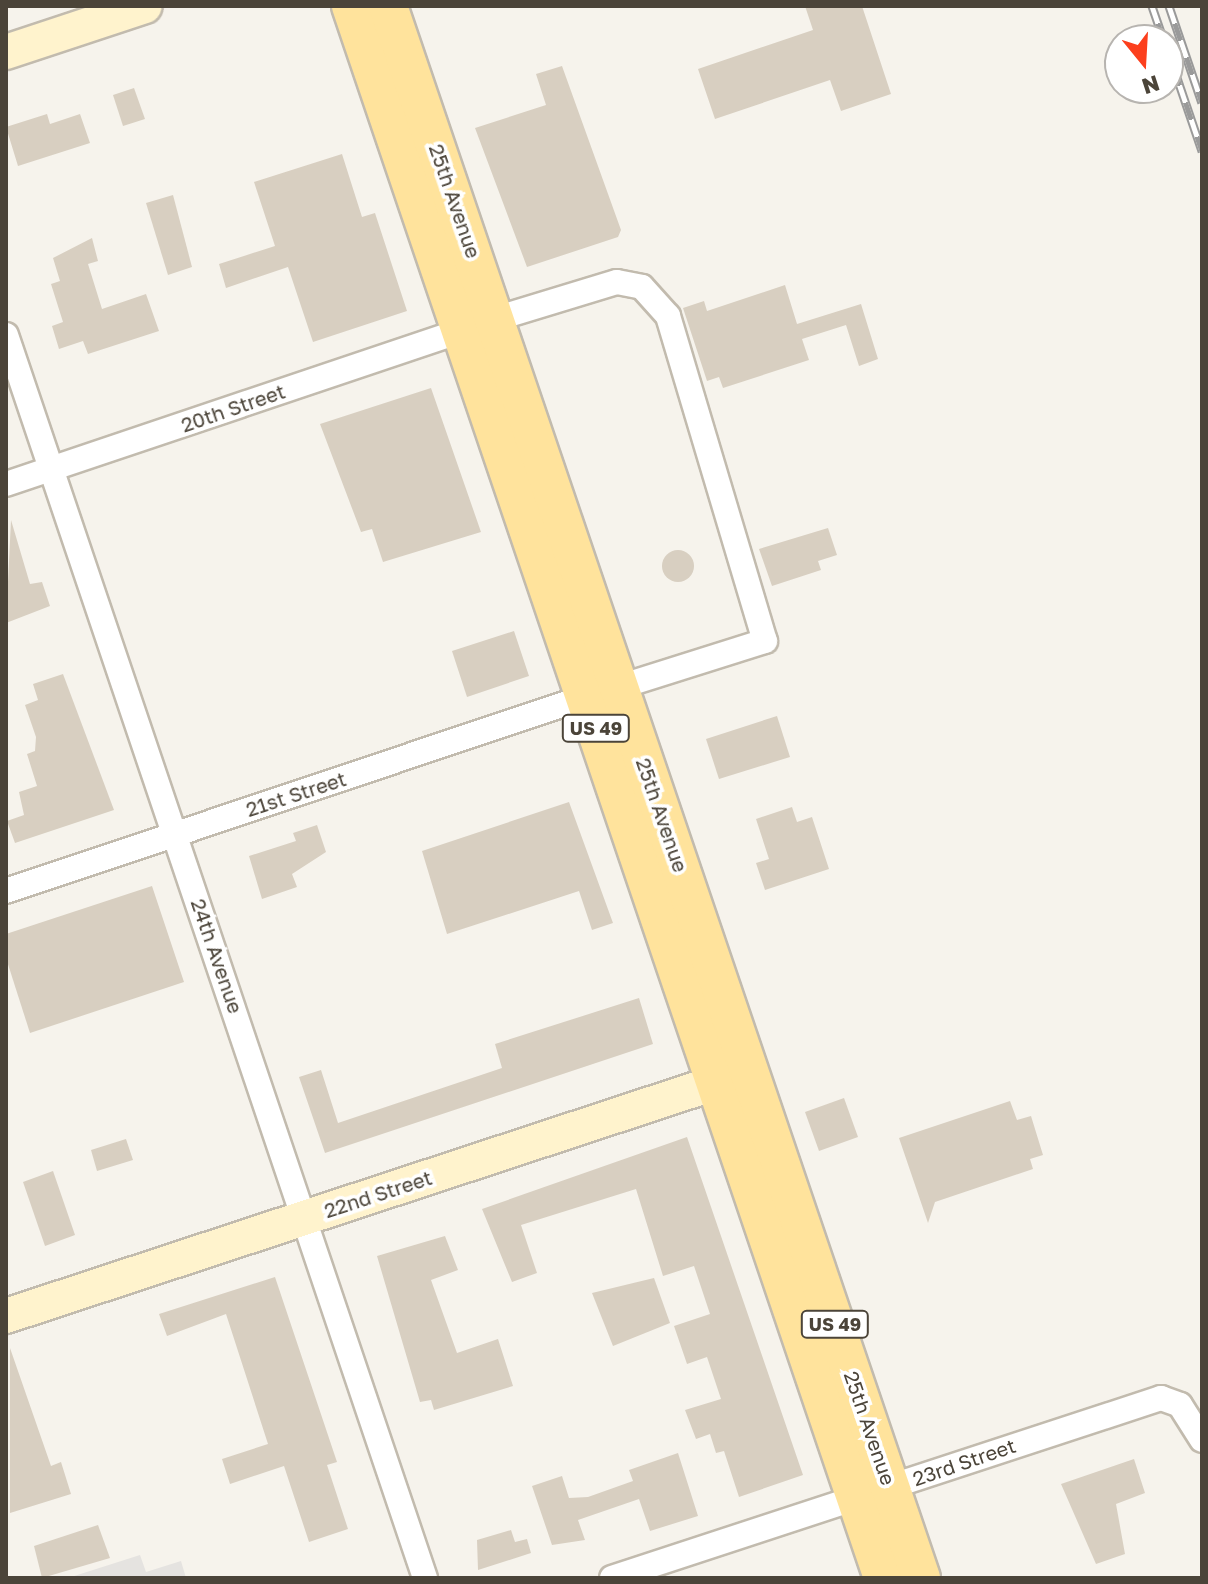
<!DOCTYPE html>
<style>
body{margin:0}
#map{position:relative;width:1208px;height:1584px;overflow:hidden;background:#f6f3ec;font-family:"Golos Text",sans-serif}
div>[style]{position:absolute}
.parking>*{inset:0;background:#e5e3e0}
.building>*{inset:0;background:#d8cfc1}
.round{border-radius:50%}
.roads{filter:drop-shadow(2px 0 #c2bbae) drop-shadow(-2px 0 #c2bbae) drop-shadow(0 2px #c2bbae) drop-shadow(0 -2px #c2bbae)}
.street>*{height:24px;margin:-12px;padding:0 12px;transform-origin:12px;border-radius:12px;background:#fff}
.secondary>*{height:34px;margin:-17px;padding:0 17px;transform-origin:17px;border-radius:17px;background:#fff3cd}
.primary>*{height:38px;margin:-19px;padding:0 19px;transform-origin:19px;border-radius:19px;background:#ffe39c}
.rail>*{height:9px;margin-top:-4.5px;transform-origin:0;background:repeating-linear-gradient(90deg,#fff 0 18px,#9a9a9a 0 36px);box-sizing:border-box;border-block:2px solid #9a9a9a}
span{translate:-50% -50%;white-space:nowrap;text-align:center;line-height:1.15;-webkit-text-stroke:7px #fff;paint-order:stroke}
.shield-label span{padding:2px 6px;background:#fff;border:2px solid;border-radius:6px;-webkit-text-stroke-width:0}
.shield-label{font-size:18px;color:#4b4439;font-weight:700}
.street-label{font-size:20px;color:#4b4439}
.frame{position:absolute;inset:0;border:8px solid #4b4439;pointer-events:none}
.north{position:absolute;left:1104px;top:24px;width:80px;height:80px;box-sizing:border-box;background:#fff;border:2px solid #b7b4b0;border-radius:50%;rotate:162deg;font-size:22px;font-weight:700;line-height:32px;text-align:center;color:#4b4439}
.north::after{content:'';display:block;margin:auto;width:28px;height:36px;background:#fc3f1d;clip-path:polygon(50% 0,100% 100%,50% 72%,0 100%)}
</style>
<div id="map">
<div class="parking">
<div style="clip-path:polygon(140px 1555px,146px 1572px,181px 1561px,186px 1578px,68px 1578px)"></div>
</div>
<div class="building">
<div style="clip-path:polygon(805px 6px,862px 6px,891px 94px,841px 111px,830px 80px,715px 119px,698px 69px,813px 30px)"></div>
<div style="clip-path:polygon(562px 66px,621px 230px,618px 237px,527px 267px,475px 128px,546px 105px,536px 74px)"></div>
<div style="clip-path:polygon(134px 88px,145px 119px,123px 126px,113px 95px)"></div>
<div style="clip-path:polygon(47px 114px,50px 124px,80px 114px,90px 143px,18px 166px,6px 127px)"></div>
<div style="clip-path:polygon(342px 154px,362px 217px,375px 213px,407px 311px,313px 342px,288px 267px,226px 288px,219px 264px,275px 246px,254px 182px)"></div>
<div style="clip-path:polygon(173px 195px,192px 267px,168px 275px,146px 203px)"></div>
<div style="clip-path:polygon(92px 238px,98px 261px,88px 264px,102px 309px,146px 294px,159px 331px,88px 354px,83px 341px,59px 349px,52px 326px,63px 322px,51px 284px,60px 281px,53px 258px)"></div>
<div style="clip-path:polygon(785px 285px,797px 324px,861px 304px,878px 359px,859px 366px,846px 325px,802px 339px,809px 360px,723px 388px,719px 377px,707px 381px,683px 308px,704px 301px,707px 311px)"></div>
<div style="clip-path:polygon(431px 388px,481px 532px,383px 562px,372px 529px,361px 532px,320px 424px)"></div>
<div style="clip-path:polygon(11px 520px,30px 584px,42px 582px,50px 606px,6px 623px)"></div>
<div style="clip-path:polygon(828px 528px,837px 555px,818px 561px,821px 570px,772px 586px,759px 549px)"></div>
<div class="round" style="left:662px;top:550px;width:32px;height:32px"></div>
<div style="clip-path:polygon(514px 631px,529px 676px,467px 697px,452px 651px)"></div>
<div style="clip-path:polygon(63px 674px,114px 810px,15px 843px,7px 821px,24px 815px,19px 792px,37px 786px,27px 754px,35px 751px,36px 737px,25px 705px,38px 700px,33px 684px)"></div>
<div style="clip-path:polygon(777px 716px,790px 757px,719px 779px,706px 739px)"></div>
<div style="clip-path:polygon(569px 802px,613px 923px,592px 930px,579px 891px,447px 934px,422px 851px)"></div>
<div style="clip-path:polygon(792px 807px,797px 822px,812px 817px,829px 869px,765px 890px,756px 863px,769px 859px,756px 819px)"></div>
<div style="clip-path:polygon(317px 825px,326px 852px,292px 874px,297px 887px,262px 899px,249px 856px,296px 841px,293px 833px)"></div>
<div style="clip-path:polygon(152px 886px,184px 982px,30px 1033px,6px 958px,6px 934px)"></div>
<div style="clip-path:polygon(639px 998px,653px 1044px,325px 1153px,299px 1077px,321px 1070px,338px 1123px,502px 1068px,495px 1044px)"></div>
<div style="clip-path:polygon(844px 1098px,858px 1137px,819px 1151px,805px 1112px)"></div>
<div style="clip-path:polygon(1010px 1101px,1017px 1120px,1031px 1116px,1043px 1155px,1030px 1159px,1033px 1169px,935px 1202px,928px 1223px,899px 1138px)"></div>
<div style="clip-path:polygon(687px 1137px,803px 1475px,739px 1497px,724px 1451px,716px 1453px,710px 1434px,696px 1439px,685px 1410px,721px 1399px,707px 1357px,687px 1364px,674px 1326px,710px 1314px,694px 1266px,663px 1276px,636px 1189px,521px 1225px,537px 1273px,512px 1282px,482px 1209px)"></div>
<div style="clip-path:polygon(126px 1139px,133px 1160px,97px 1171px,91px 1150px)"></div>
<div style="clip-path:polygon(53px 1171px,75px 1235px,45px 1246px,23px 1182px)"></div>
<div style="clip-path:polygon(445px 1236px,458px 1270px,431px 1280px,457px 1353px,498px 1339px,513px 1386px,434px 1410px,431px 1400px,420px 1402px,377px 1256px)"></div>
<div style="clip-path:polygon(275px 1277px,337px 1462px,327px 1465px,348px 1529px,309px 1542px,284px 1466px,230px 1484px,222px 1459px,268px 1444px,226px 1314px,167px 1336px,159px 1314px)"></div>
<div style="clip-path:polygon(654px 1278px,670px 1323px,613px 1346px,592px 1293px)"></div>
<div style="clip-path:polygon(10px 1348px,51px 1466px,61px 1462px,71px 1494px,10px 1513px)"></div>
<div style="clip-path:polygon(678px 1453px,698px 1516px,650px 1531px,639px 1499px,578px 1520px,585px 1540px,552px 1545px,532px 1486px,562px 1476px,569px 1498px,588px 1497px,633px 1481px,629px 1470px)"></div>
<div style="clip-path:polygon(1134px 1459px,1145px 1493px,1116px 1504px,1125px 1554px,1096px 1564px,1061px 1484px)"></div>
<div style="clip-path:polygon(98px 1525px,110px 1558px,42px 1578px,34px 1546px)"></div>
<div style="clip-path:polygon(511px 1530px,515px 1542px,527px 1539px,531px 1553px,478px 1570px,477px 1540px)"></div>
</div>
<div class="roads">
<div class="street">
<div style="left:495px;top:319px;width:127px;rotate:-16.9deg"></div>
<div style="left:617px;top:282px;width:25px;rotate:11deg"></div>
<div style="left:642px;top:287px;width:39px;rotate:48deg"></div>
<div style="left:668px;top:316px;width:339px;rotate:73.4deg"></div>
<div style="left:765px;top:641px;width:153px;rotate:162.5deg"></div>
<div style="left:6px;top:335px;width:1312px;rotate:71.37deg"></div>
<div style="left:6px;top:484px;width:480px;rotate:-18.6deg"></div>
<div style="left:6px;top:891px;width:611px;rotate:-18.52deg"></div>
<div style="left:612px;top:1578px;width:578px;rotate:-18.15deg"></div>
<div style="left:1161px;top:1398px;width:20px;rotate:20deg"></div>
<div style="left:1180px;top:1405px;width:41px;rotate:57.8deg"></div>
</div>
<div class="secondary">
<div style="left:6px;top:52px;width:146px;rotate:-18.3deg"></div>
<div style="left:6px;top:1316px;width:772px;rotate:-18.2deg"></div>
</div>
<div class="primary">
<div style="left:351px;top:6px;width:1660px;rotate:71.3deg"></div>
<div style="left:388px;top:6px;width:1660px;rotate:71.27deg"></div>
</div>
</div>
<div class="rail">
<div style="left:1152px;top:6px;width:36px;rotate:71deg"></div>
<div style="left:1169px;top:6px;width:102px;rotate:71.2deg"></div>
<div style="left:1168px;top:51px;width:106px;rotate:71.2deg"></div>
</div>
<div class="shield-label">
<span style="left:596px;top:728px">US 49</span>
<span style="left:835px;top:1324px">US 49</span>
</div>
<div class="street-label">
<span style="left:455px;top:201px;rotate:71deg">25th Avenue</span>
<span style="left:233px;top:408px;rotate:-19deg">20th Street</span>
<span style="left:296px;top:794px;rotate:-18deg">21st Street</span>
<span style="left:662px;top:815px;rotate:71deg">25th Avenue</span>
<span style="left:217px;top:956px;rotate:71deg">24th Avenue</span>
<span style="left:378px;top:1194px;rotate:-18deg">22nd Street</span>
<span style="left:870px;top:1428px;rotate:71deg">25th Avenue</span>
<span style="left:964px;top:1462px;rotate:-19deg">23rd Street</span>
</div>
<div class="frame"></div>
<div class="north">N</div>
</div>
